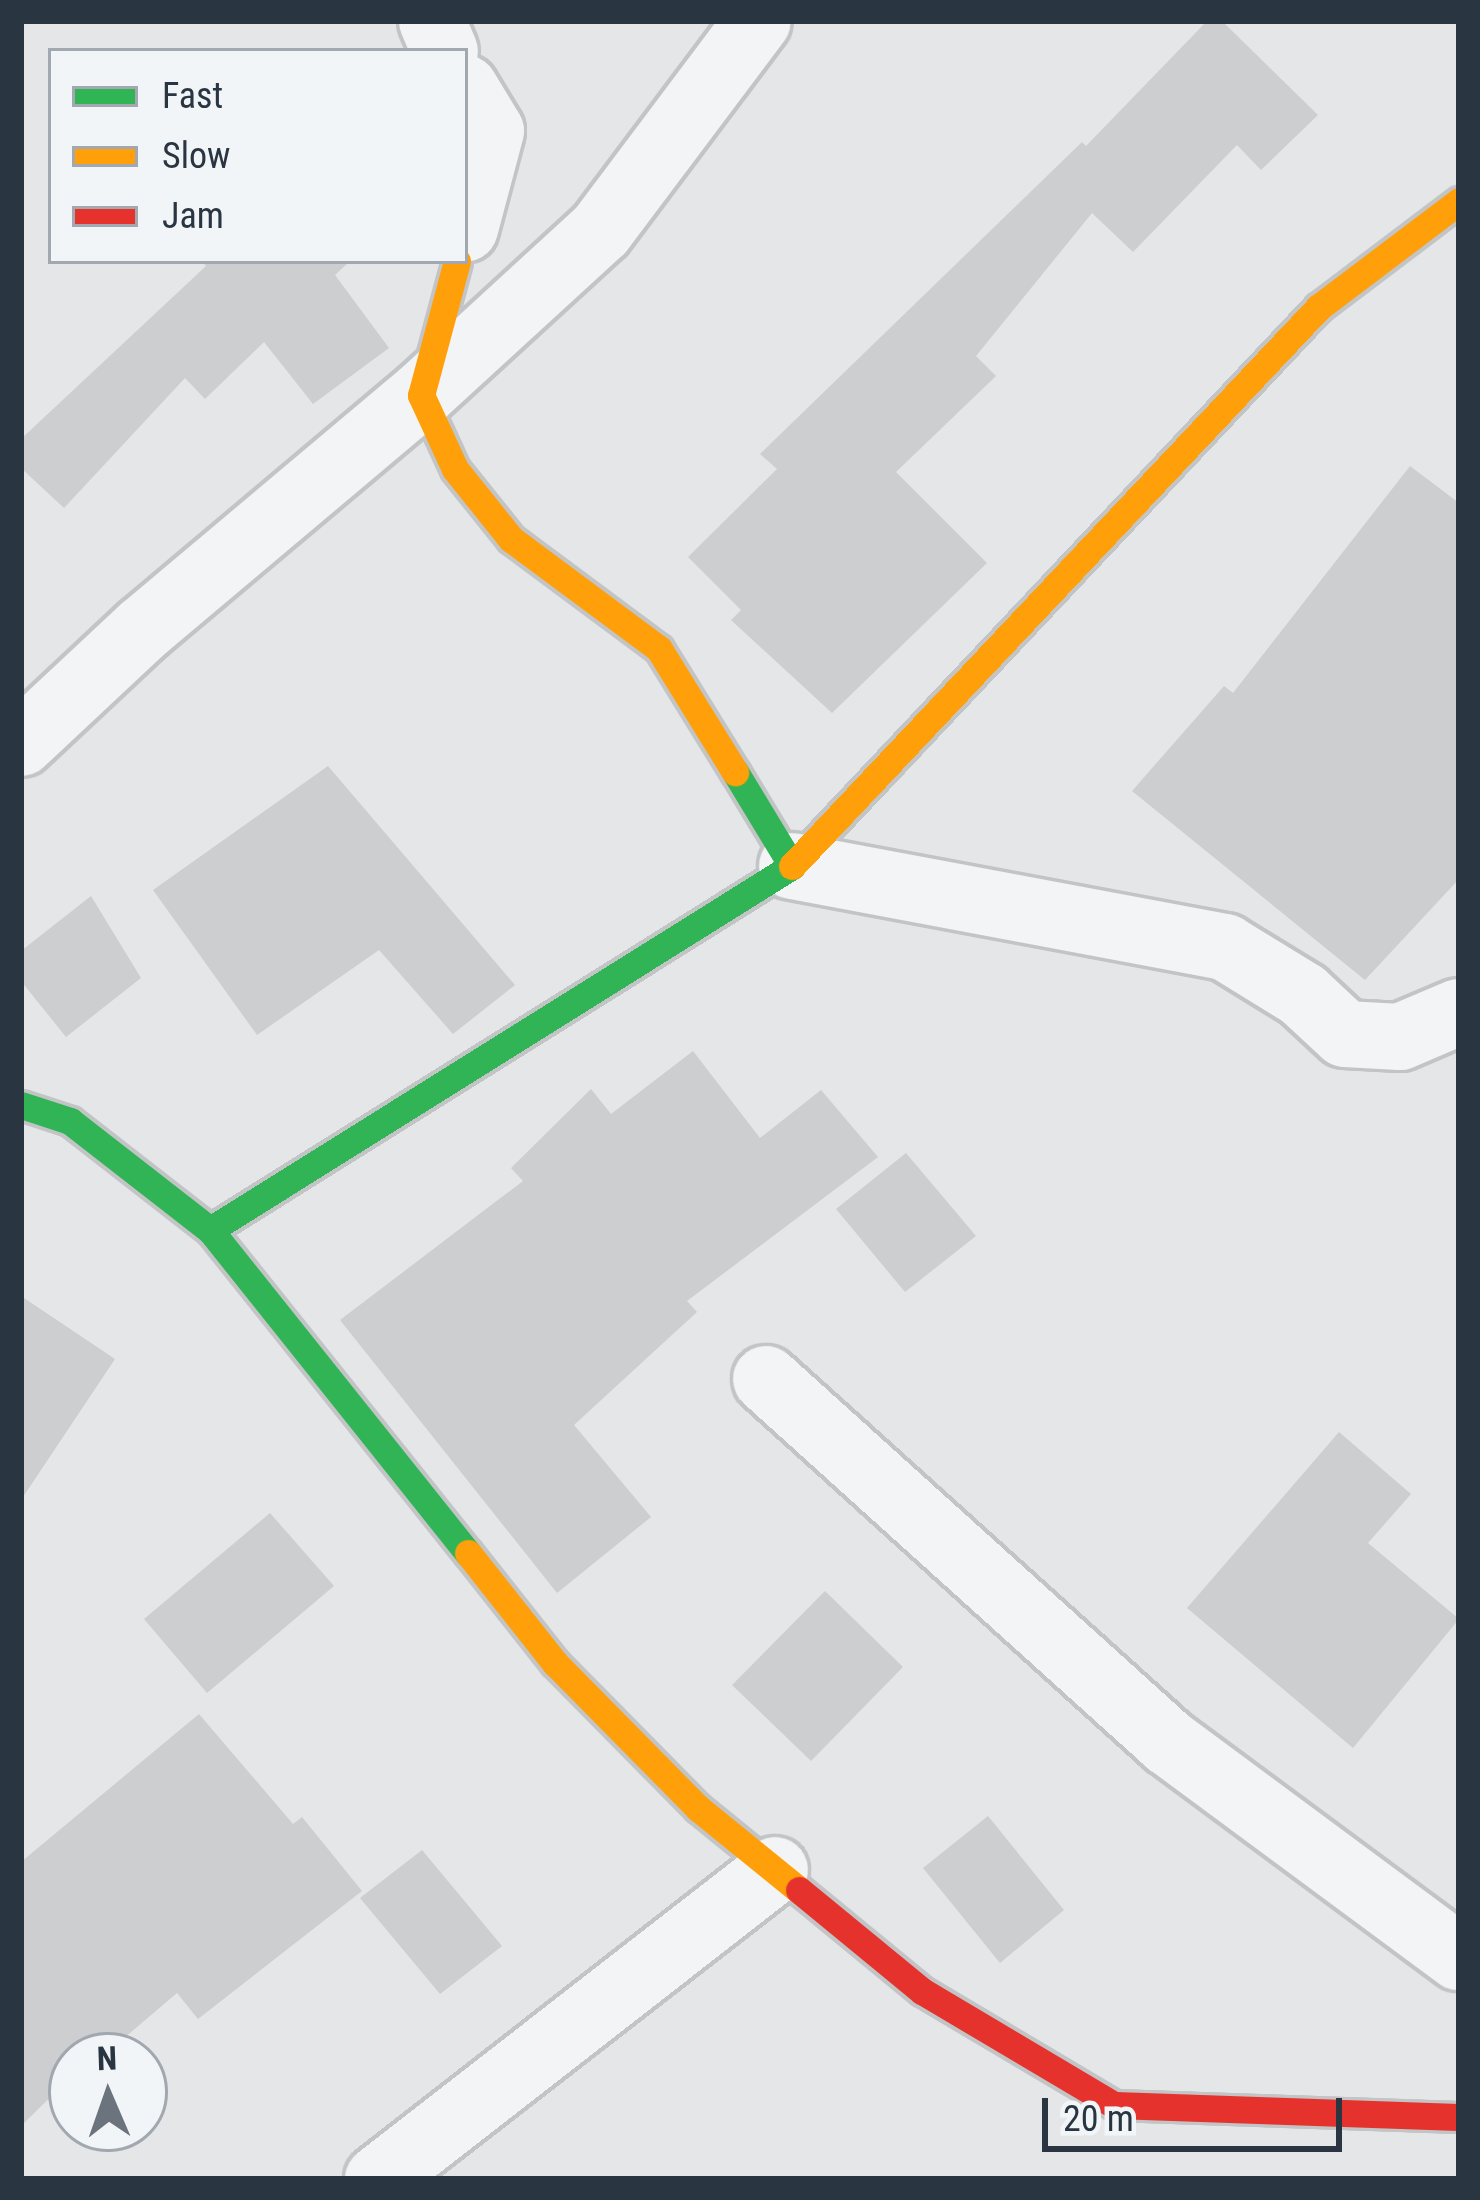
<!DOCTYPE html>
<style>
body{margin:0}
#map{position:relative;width:1480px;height:2200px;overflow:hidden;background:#e4e6e8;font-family:"Roboto Condensed",sans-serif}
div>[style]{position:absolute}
.building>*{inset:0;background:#ccced0}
.roads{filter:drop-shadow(3px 0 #c2c4c6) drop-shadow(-3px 0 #c2c4c6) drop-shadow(0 3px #c2c4c6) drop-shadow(0 -3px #c2c4c6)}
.street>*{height:66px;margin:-33px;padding:0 33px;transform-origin:33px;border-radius:33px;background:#f3f4f5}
.fast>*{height:27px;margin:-13.5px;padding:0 13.5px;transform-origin:13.5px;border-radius:13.5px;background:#30b455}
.slow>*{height:27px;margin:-13.5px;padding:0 13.5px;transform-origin:13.5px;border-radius:13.5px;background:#ff9f0a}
.jam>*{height:27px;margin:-13.5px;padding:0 13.5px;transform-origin:13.5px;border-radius:13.5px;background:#e5322d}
span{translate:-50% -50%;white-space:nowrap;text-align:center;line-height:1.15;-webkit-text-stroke:10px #f2f5f8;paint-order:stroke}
.frame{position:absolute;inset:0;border:24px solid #2a3542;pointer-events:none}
.legend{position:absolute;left:48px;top:48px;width:420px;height:216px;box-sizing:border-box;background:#f2f5f8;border:3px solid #a2a8af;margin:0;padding:15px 21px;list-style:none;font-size:36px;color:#2a3542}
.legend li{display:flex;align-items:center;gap:24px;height:60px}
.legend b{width:60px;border:3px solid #a2a8af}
.north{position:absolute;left:48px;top:2032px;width:120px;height:120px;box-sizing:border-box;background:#f2f5f8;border:3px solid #a2a8af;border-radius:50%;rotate:358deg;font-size:33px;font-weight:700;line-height:48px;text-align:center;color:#2a3542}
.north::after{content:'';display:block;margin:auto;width:42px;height:54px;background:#6b737c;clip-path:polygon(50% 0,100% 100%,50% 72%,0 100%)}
.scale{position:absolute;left:1042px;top:2098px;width:300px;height:54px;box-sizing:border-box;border:6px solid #2a3542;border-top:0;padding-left:15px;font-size:36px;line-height:42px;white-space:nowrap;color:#2a3542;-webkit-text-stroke:9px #f2f5f8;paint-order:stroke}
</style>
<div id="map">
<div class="building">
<div style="clip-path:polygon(1207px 21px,1222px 21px,1318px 115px,1261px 170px,1237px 145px,1133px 252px,1092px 213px,976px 356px,996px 376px,896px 472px,987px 563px,832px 713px,731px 620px,741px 610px,688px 557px,777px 469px,760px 454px,1082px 142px,1086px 146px)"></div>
<div style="clip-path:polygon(202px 261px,350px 261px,335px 275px,389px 348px,313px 404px,264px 342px,205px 399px,185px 378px,64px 508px,21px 468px,21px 439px,206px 266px)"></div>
<div style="clip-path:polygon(1410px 466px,1459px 503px,1459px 879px,1365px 980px,1132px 791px,1224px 686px,1233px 693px)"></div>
<div style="clip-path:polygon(328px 766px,515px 985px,453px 1034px,379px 950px,257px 1035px,153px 890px)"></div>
<div style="clip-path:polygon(91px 896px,141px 978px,66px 1037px,21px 981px,21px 951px)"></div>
<div style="clip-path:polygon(693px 1051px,760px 1138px,821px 1090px,878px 1157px,687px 1301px,697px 1312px,574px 1425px,651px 1517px,557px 1593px,340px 1320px,523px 1181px,511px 1168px,591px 1089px,611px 1114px)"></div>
<div style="clip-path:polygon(906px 1153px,976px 1236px,905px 1292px,836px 1209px)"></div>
<div style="clip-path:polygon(21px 1296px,115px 1359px,21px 1500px)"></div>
<div style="clip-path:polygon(1339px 1432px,1411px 1494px,1368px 1543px,1459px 1619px,1353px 1748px,1187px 1608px)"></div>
<div style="clip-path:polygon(270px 1513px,334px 1586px,207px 1693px,144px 1619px)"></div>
<div style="clip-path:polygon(825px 1591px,903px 1667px,811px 1761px,732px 1685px)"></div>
<div style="clip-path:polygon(199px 1714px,293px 1824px,302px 1817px,362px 1891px,198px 2019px,177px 1993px,103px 2056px,72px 2056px,72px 2076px,21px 2126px,21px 1862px)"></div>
<div style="clip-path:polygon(988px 1816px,1064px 1910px,1000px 1963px,923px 1868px)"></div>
<div style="clip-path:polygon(422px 1850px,502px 1946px,440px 1994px,360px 1898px)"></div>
</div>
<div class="roads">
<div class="street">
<div style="left:432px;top:21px;width:33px;rotate:67deg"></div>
<div style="left:465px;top:88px;width:50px;rotate:58.8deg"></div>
<div style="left:491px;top:131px;width:101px;rotate:104.9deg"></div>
<div style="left:21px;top:743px;width:167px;rotate:-43.1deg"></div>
<div style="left:143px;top:629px;width:363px;rotate:-40.1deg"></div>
<div style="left:421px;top:395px;width:244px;rotate:-42.5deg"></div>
<div style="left:601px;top:230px;width:261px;rotate:-53.1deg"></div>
<div style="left:792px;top:866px;width:441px;rotate:10.6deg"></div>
<div style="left:1225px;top:947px;width:92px;rotate:31.6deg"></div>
<div style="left:1303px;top:995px;width:57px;rotate:42.9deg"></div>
<div style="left:1345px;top:1034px;width:55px;rotate:3.1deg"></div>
<div style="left:1400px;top:1037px;width:64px;rotate:-23deg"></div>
<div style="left:766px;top:1379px;width:542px;rotate:42.08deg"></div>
<div style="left:1168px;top:1742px;width:362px;rotate:36.5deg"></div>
<div style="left:378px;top:2179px;width:503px;rotate:-37.89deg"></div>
</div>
<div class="fast">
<div style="left:21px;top:1105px;width:52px;rotate:18.1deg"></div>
<div style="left:70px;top:1121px;width:177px;rotate:37.9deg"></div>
<div style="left:210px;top:1230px;width:413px;rotate:51.4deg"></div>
<div style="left:210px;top:1230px;width:686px;rotate:-32.02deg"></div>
<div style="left:792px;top:866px;width:110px;rotate:-121.2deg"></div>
</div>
<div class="slow">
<div style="left:457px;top:261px;width:139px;rotate:105deg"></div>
<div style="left:421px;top:395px;width:81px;rotate:65.3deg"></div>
<div style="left:455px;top:469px;width:90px;rotate:51.3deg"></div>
<div style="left:511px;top:539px;width:184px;rotate:36.6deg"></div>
<div style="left:659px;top:649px;width:145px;rotate:58.3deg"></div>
<div style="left:792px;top:866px;width:768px;rotate:-46.69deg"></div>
<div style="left:1319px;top:307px;width:176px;rotate:-37.1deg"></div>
<div style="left:468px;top:1553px;width:140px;rotate:51.7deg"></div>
<div style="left:555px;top:1663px;width:204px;rotate:45.4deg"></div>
<div style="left:698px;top:1808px;width:130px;rotate:39.1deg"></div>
</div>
<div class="jam">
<div style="left:799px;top:1890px;width:159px;rotate:39.4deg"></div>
<div style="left:922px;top:1991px;width:223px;rotate:30.7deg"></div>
<div style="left:1114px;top:2105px;width:345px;rotate:2deg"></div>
</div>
</div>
<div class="frame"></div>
<ul class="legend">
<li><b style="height:15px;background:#30b455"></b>Fast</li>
<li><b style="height:15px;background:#ff9f0a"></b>Slow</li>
<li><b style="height:15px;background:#e5322d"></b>Jam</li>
</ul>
<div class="north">N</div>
<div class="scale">20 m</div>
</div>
